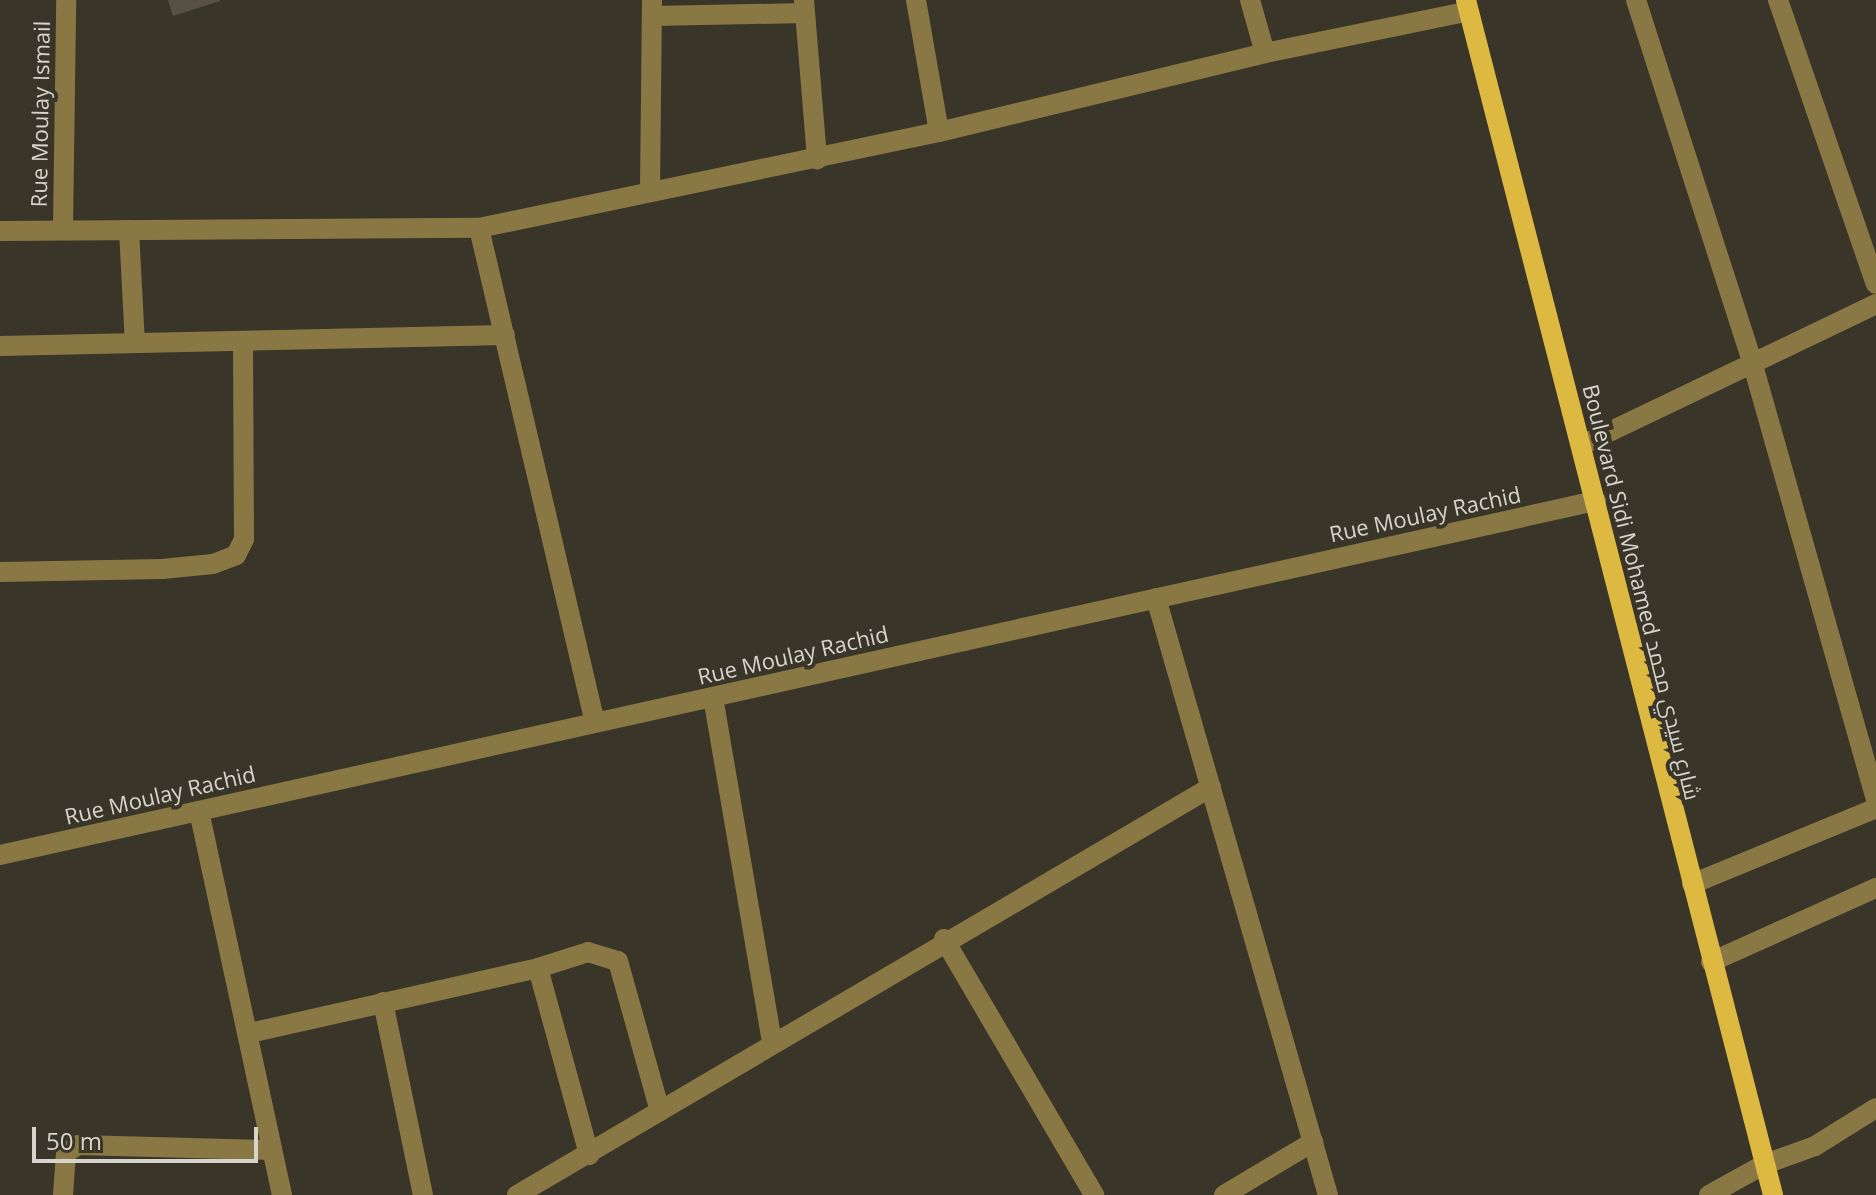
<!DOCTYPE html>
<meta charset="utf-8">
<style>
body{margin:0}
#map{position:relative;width:1876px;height:1195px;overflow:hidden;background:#3a3529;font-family:"Open Sans",Cairo,sans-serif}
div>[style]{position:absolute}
.building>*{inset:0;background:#575044}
.minor>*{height:20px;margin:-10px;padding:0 10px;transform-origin:10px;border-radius:10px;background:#8a7844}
.major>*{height:20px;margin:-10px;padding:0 10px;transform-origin:10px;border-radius:10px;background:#deb942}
span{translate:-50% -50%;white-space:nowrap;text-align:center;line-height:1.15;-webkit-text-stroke:8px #3a3529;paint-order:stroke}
.street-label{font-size:22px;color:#d6d4cc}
.scale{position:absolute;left:32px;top:1127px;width:226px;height:36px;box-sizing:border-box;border:4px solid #d6d4cc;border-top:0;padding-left:10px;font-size:24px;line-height:28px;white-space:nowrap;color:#d6d4cc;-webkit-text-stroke:6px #3a3529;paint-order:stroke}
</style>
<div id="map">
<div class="building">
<div style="clip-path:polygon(168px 0,220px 0,220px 1px,173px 16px)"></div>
</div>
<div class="minor">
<div style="left:804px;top:0;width:160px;rotate:85.3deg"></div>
<div style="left:916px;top:0;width:134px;rotate:80.1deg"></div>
<div style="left:1250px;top:0;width:55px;rotate:74.2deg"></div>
<div style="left:1636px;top:0;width:383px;rotate:72.2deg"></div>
<div style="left:1753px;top:365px;width:453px;rotate:74.2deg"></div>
<div style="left:1778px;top:0;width:300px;rotate:71deg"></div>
<div style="left:652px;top:16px;width:153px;rotate:-1.1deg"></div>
<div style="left:650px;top:191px;width:191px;rotate:-89.4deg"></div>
<div style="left:479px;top:228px;width:508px;rotate:76.81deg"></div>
<div style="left:63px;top:229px;width:229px;rotate:-89.2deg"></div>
<div style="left:129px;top:230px;width:113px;rotate:87deg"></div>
<div style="left:0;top:231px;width:479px;rotate:-0.4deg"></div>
<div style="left:479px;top:228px;width:470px;rotate:-11.8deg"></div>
<div style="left:939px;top:132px;width:335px;rotate:-13.6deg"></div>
<div style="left:1265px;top:53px;width:208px;rotate:-11.6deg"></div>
<div style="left:0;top:346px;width:505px;rotate:-1.25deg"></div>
<div style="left:1582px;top:445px;width:326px;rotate:-25.6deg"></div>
<div style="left:0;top:572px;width:162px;rotate:-1.1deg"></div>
<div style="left:162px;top:569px;width:51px;rotate:-5.6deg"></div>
<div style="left:213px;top:564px;width:25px;rotate:-21deg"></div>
<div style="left:236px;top:555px;width:18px;rotate:-63deg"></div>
<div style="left:244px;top:539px;width:196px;rotate:-90.3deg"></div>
<div style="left:1156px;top:598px;width:621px;rotate:73.93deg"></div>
<div style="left:713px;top:697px;width:350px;rotate:80.3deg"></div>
<div style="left:199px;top:811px;width:393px;rotate:77.8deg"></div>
<div style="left:0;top:855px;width:1635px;rotate:-12.51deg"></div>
<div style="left:1692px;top:884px;width:199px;rotate:-22.4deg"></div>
<div style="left:944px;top:939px;width:297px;rotate:59.6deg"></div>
<div style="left:1711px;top:962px;width:181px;rotate:-24.2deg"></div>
<div style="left:538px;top:968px;width:52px;rotate:-17.7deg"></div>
<div style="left:588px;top:952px;width:31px;rotate:17deg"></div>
<div style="left:618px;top:961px;width:156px;rotate:74.4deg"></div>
<div style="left:383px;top:1002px;width:197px;rotate:78.3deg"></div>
<div style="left:250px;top:1033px;width:295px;rotate:-12.7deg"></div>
<div style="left:538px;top:968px;width:194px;rotate:74.7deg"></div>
<div style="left:63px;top:1195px;width:42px;rotate:-85.9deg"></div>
<div style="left:66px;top:1153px;width:14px;rotate:-34deg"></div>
<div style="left:78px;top:1145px;width:194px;rotate:1.5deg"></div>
<div style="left:517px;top:1195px;width:805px;rotate:-30.45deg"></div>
<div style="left:1224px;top:1195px;width:104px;rotate:-30.8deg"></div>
<div style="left:1709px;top:1195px;width:64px;rotate:-29deg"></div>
<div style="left:1765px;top:1164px;width:53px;rotate:-19.8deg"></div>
<div style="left:1815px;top:1146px;width:72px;rotate:-31.9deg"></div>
</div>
<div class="major">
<div style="left:1466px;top:0;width:1234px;rotate:75.59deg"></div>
</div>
<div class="street-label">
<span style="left:40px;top:114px;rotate:-89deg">Rue Moulay Ismail</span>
<span style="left:1425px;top:514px;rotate:-12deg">Rue Moulay Rachid</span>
<span style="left:1642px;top:592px;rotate:76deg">Boulevard Sidi Mohamed شارع سيدي محمد</span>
<span style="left:793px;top:655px;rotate:-13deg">Rue Moulay Rachid</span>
<span style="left:160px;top:795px;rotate:-13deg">Rue Moulay Rachid</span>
</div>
<div class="scale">50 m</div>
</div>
